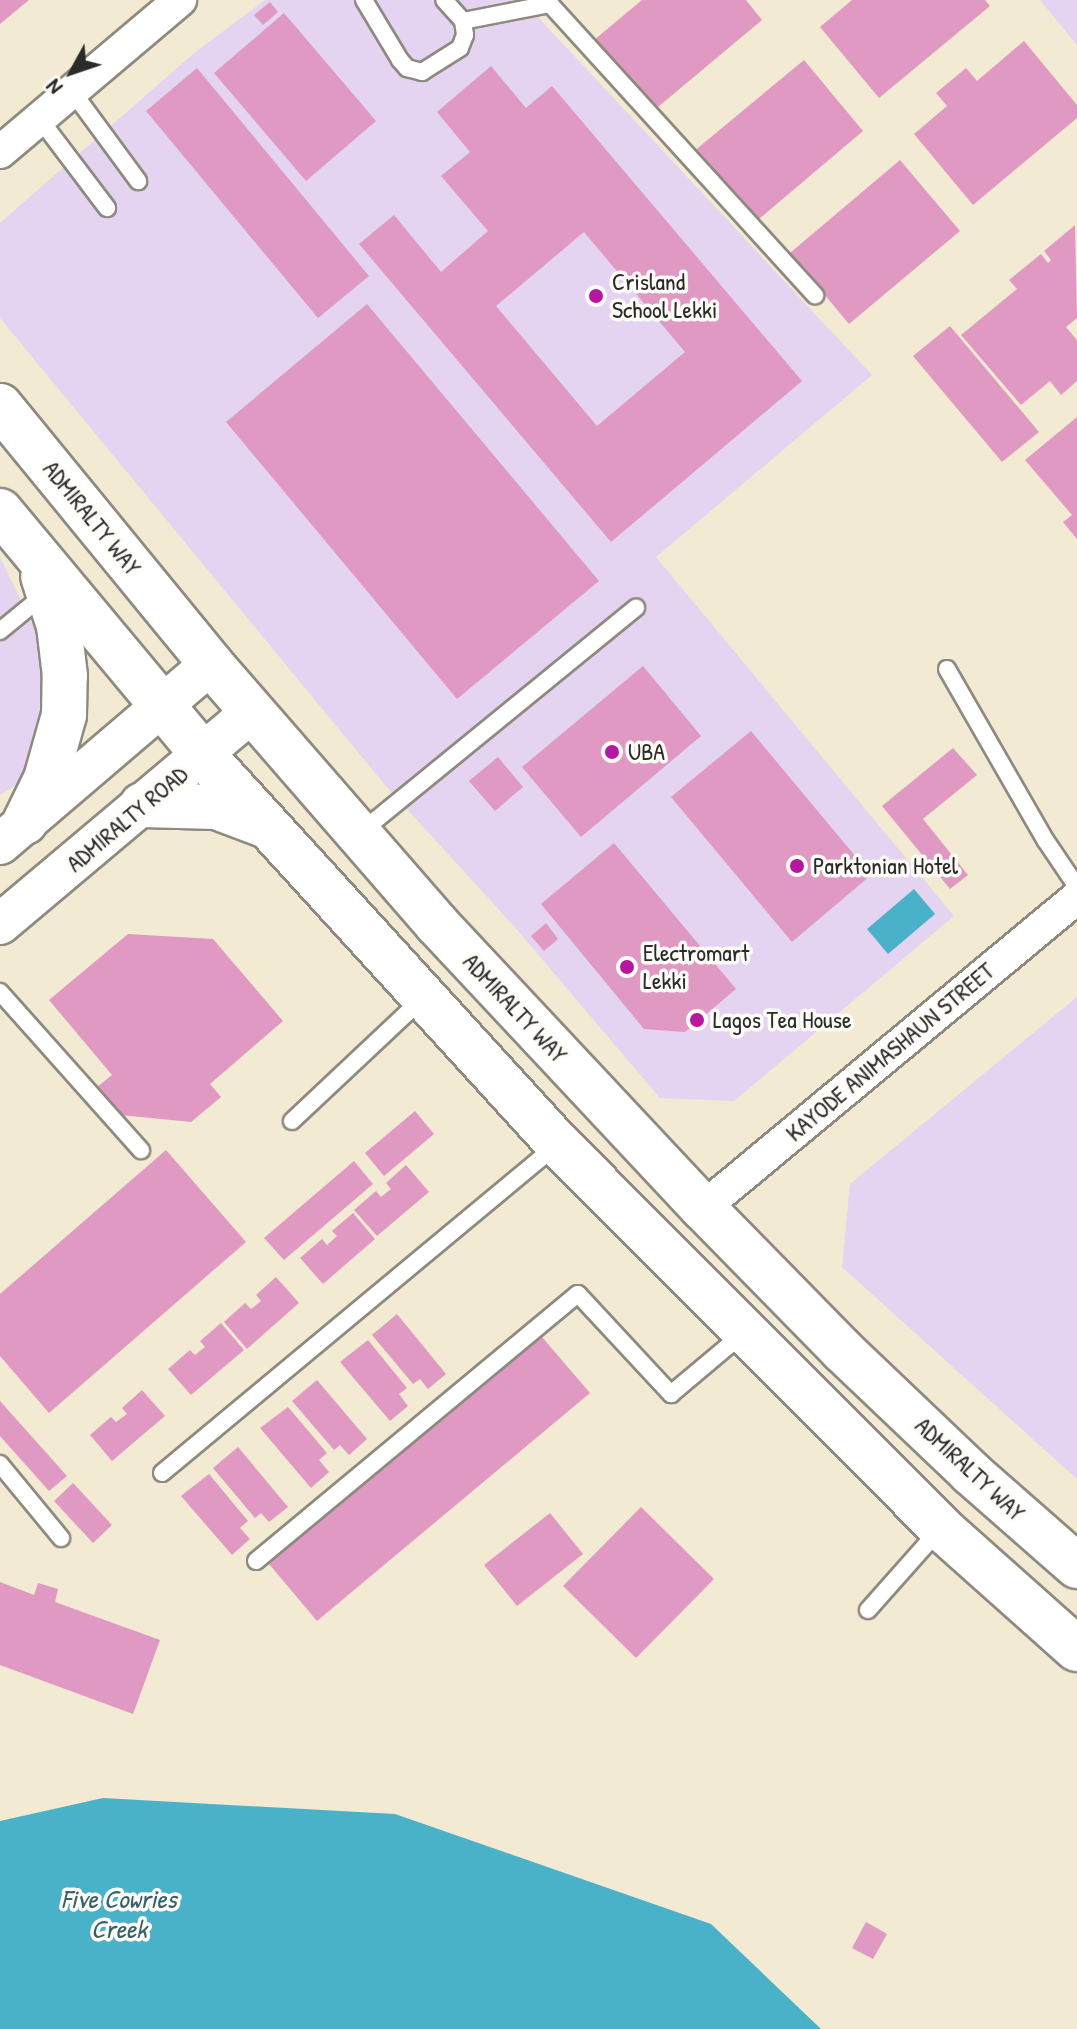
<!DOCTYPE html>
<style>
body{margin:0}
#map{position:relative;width:1077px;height:2029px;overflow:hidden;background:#f2ead3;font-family:"Patrick Hand",sans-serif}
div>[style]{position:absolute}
.built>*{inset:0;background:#e4d3f1}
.water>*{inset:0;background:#49b1c8}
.building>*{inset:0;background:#df99c2}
.roads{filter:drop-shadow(2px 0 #8e8a7f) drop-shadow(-2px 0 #8e8a7f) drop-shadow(0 2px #8e8a7f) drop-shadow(0 -2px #8e8a7f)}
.service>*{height:16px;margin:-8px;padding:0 8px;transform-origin:8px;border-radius:8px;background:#fff}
.minor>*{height:32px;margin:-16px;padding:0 16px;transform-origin:16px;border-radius:16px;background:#fff}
.tertiary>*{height:40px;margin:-20px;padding:0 20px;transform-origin:20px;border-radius:20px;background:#fff}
.primary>*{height:44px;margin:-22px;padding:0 22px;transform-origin:22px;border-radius:22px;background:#fff}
.dots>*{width:22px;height:22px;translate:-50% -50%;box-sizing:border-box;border:4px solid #fdfcf7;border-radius:50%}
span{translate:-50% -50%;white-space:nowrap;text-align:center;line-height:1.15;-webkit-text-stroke:7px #fdfcf7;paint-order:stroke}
.poi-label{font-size:24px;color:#2b2b2b}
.left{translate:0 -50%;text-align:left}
.street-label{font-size:24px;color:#2b2b2b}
.water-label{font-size:26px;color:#37616a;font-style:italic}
.north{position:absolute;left:32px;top:32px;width:80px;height:80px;-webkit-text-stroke:6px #fdfcf7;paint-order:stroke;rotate:230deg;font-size:22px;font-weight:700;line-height:32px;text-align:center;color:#2b2b2b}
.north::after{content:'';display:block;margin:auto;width:28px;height:36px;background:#2b2b2b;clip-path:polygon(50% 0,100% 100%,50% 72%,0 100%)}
</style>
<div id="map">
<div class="built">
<div style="clip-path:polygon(265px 0,522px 0,872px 375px,656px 557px,954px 916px,734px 1101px,660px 1098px,513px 925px,385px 785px,0 318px,0 223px,193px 54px)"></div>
<div style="clip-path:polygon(1040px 0,1077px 0,1077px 45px)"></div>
<div style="clip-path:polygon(0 557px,33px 625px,45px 672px,47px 715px,23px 781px,0 795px)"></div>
<div style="clip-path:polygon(1077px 997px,1077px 1479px,842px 1267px,850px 1184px)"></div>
</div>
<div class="water">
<div style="clip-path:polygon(914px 889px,935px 914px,888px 954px,867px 929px)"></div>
<div style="clip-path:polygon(103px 1798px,395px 1814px,711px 1924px,821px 2029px,0 2029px,0 1821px)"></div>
</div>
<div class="building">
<div style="clip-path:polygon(0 0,29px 0,0 24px)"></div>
<div style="clip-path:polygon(642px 0,746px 0,762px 20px,652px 112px,593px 41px)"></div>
<div style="clip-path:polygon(852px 0,985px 0,990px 6px,879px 98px,820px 27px)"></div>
<div style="clip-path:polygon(270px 2px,278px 12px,263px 25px,254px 15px)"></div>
<div style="clip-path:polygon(284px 13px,376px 121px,306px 181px,214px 73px)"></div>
<div style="clip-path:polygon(1024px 41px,1077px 105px,1077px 118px,973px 205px,914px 134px,947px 106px,936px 93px,966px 68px,977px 81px)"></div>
<div style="clip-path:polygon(804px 60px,863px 131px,753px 224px,693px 152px)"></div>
<div style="clip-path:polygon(evenodd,491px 66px,526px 108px,552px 86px,802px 381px,611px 542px,359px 244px,394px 215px,441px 272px,488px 231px,441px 176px,470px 152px,437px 112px,491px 66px,584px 232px,685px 352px,597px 426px,496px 306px,584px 232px)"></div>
<div style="clip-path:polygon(197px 68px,369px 276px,318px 318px,146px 111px)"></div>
<div style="clip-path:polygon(900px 160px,960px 231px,849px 324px,790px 253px)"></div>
<div style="clip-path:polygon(1075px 225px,1077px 318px,1066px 327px,1077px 340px,1077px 381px,1061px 395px,1050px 381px,1021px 405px,961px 335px,1017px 289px,1009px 280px,1041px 254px,1048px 263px,1051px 260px,1044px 251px)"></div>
<div style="clip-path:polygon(367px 304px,599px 581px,457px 699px,226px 422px)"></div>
<div style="clip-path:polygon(950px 326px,1039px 432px,1002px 462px,913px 356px)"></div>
<div style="clip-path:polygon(1077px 417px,1077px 539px,1063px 522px,1072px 515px,1025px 460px)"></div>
<div style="clip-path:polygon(643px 666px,701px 736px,581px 837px,522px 767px)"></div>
<div style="clip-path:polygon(751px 731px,871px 875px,792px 942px,671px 797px)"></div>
<div style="clip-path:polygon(953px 748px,977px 775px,923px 819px,968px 875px,950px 889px,882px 806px)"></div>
<div style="clip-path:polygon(498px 757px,523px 787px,495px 811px,469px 781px)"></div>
<div style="clip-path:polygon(614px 843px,736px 989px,685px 1032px,644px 1029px,541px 904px)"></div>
<div style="clip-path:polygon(546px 923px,558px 939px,544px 951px,531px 936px)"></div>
<div style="clip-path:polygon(128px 934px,213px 939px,283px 1021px,210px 1084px,221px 1097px,191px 1122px,121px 1115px,97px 1087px,112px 1075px,49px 1000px)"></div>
<div style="clip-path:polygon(415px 1111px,434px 1134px,384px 1176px,365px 1153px)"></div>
<div style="clip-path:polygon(166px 1150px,246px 1242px,49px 1413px,0 1356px,0 1294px)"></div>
<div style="clip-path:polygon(354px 1161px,373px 1184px,284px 1260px,264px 1238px)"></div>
<div style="clip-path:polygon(406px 1165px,429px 1192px,377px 1236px,354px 1210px,376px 1191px,381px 1197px,391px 1189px,386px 1183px)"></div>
<div style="clip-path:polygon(353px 1213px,375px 1239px,323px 1284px,300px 1258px,322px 1239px,327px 1245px,337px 1236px,332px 1231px)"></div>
<div style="clip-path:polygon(276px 1277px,299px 1303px,247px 1349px,224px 1322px,245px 1303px,251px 1309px,261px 1301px,256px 1295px)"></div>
<div style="clip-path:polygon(397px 1314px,446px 1374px,428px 1389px,420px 1379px,413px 1384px,372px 1335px)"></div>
<div style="clip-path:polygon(221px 1323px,244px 1350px,191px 1395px,168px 1369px,190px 1350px,195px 1355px,205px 1347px,200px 1341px)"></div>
<div style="clip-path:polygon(536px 1330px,590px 1393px,317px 1621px,264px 1558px)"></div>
<div style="clip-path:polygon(368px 1340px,407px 1388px,399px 1394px,408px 1406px,390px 1421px,340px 1362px)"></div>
<div style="clip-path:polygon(317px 1380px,367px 1439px,349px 1455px,340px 1445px,334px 1450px,292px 1401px)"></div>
<div style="clip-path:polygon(142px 1390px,165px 1416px,112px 1461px,90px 1435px,111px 1417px,116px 1422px,127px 1414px,122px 1408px)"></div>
<div style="clip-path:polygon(0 1401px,67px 1476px,49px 1491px,0 1436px)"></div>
<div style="clip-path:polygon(288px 1407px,327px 1453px,319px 1460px,329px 1472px,311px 1488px,260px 1428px)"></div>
<div style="clip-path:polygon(238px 1447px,288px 1507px,269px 1522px,261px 1513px,255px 1518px,213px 1468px)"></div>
<div style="clip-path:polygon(209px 1474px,248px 1521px,240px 1528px,250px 1539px,232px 1555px,181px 1496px)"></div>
<div style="clip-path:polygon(73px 1483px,112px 1525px,93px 1543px,54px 1501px)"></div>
<div style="clip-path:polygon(641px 1507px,714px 1579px,636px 1658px,563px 1586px)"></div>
<div style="clip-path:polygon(550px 1513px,583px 1554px,517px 1606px,484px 1565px)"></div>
<div style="clip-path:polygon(0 1582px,34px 1595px,38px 1583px,58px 1589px,55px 1602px,160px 1640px,133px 1714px,0 1665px)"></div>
<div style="clip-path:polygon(866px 1922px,887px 1934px,873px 1959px,852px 1948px)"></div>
</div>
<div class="roads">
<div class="service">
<div style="left:364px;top:0;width:70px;rotate:59deg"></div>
<div style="left:400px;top:60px;width:11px;rotate:49deg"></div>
<div style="left:407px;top:68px;width:16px;rotate:15deg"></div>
<div style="left:422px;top:72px;width:45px;rotate:-32.3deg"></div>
<div style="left:460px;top:48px;width:14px;rotate:-69deg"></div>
<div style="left:465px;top:35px;width:14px;rotate:-98deg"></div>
<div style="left:463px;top:21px;width:28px;rotate:-132deg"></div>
<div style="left:463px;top:21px;width:89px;rotate:-11.1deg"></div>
<div style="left:550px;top:4px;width:394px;rotate:47.7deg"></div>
<div style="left:72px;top:91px;width:112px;rotate:53.7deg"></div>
<div style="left:39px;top:118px;width:113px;rotate:52.9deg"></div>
<div style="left:0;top:631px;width:58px;rotate:-39.4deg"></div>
<div style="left:947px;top:669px;width:198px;rotate:60.1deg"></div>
<div style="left:1046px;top:841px;width:55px;rotate:56deg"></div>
<div style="left:361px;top:832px;width:355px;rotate:-39.2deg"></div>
<div style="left:0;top:992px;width:212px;rotate:48.3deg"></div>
<div style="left:292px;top:1121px;width:178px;rotate:-43.2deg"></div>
<div style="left:0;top:1464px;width:96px;rotate:50.5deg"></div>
<div style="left:162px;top:1473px;width:515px;rotate:-39.72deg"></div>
<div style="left:256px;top:1561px;width:418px;rotate:-39.7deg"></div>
<div style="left:578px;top:1294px;width:137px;rotate:47.1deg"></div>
<div style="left:671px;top:1394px;width:97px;rotate:-40deg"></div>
<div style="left:868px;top:1610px;width:108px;rotate:-48.4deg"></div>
</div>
<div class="minor">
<div style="left:0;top:152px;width:236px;rotate:-40.2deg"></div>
<div style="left:703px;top:1208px;width:486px;rotate:-39.7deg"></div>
</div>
<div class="tertiary">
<div style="left:0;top:844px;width:277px;rotate:-40.5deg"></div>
<div style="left:0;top:924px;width:329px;rotate:-40.1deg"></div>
</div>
<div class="primary">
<div style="left:0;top:406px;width:333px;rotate:50.7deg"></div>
<div style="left:211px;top:664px;width:344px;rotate:49deg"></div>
<div style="left:437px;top:924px;width:389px;rotate:46.9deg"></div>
<div style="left:703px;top:1208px;width:199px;rotate:45.6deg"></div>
<div style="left:842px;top:1350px;width:178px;rotate:43.6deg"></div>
<div style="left:971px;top:1473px;width:141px;rotate:41.3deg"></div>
<div style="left:0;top:511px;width:317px;rotate:50.2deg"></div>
<div style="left:203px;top:755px;width:527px;rotate:47.62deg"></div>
<div style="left:558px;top:1144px;width:542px;rotate:45.07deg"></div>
<div style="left:941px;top:1528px;width:182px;rotate:41.7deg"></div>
<div style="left:142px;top:805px;width:74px;rotate:1.5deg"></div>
<div style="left:216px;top:807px;width:51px;rotate:20.6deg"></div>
<div style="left:25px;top:822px;width:48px;rotate:-64deg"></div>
<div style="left:46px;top:779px;width:66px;rotate:-74.3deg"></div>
<div style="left:64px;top:715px;width:39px;rotate:-89deg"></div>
<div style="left:65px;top:676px;width:50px;rotate:-96.8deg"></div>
<div style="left:59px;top:626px;width:52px;rotate:-107.7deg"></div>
</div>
</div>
<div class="dots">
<div style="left:596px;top:296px;background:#b5179e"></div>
<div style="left:612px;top:752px;background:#b5179e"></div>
<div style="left:797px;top:866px;background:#b5179e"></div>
<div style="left:627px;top:967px;background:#b5179e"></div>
<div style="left:697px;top:1020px;background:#b5179e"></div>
</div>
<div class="poi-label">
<span class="left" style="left:612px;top:296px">Crisland<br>School Lekki</span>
<span class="left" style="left:628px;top:752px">UBA</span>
<span class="left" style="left:813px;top:866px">Parktonian Hotel</span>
<span class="left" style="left:643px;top:967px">Electromart<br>Lekki</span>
<span class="left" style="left:713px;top:1020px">Lagos Tea House</span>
</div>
<div class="street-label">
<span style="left:92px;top:518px;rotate:51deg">ADMIRALTY WAY</span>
<span style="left:127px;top:819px;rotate:-40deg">ADMIRALTY ROAD</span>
<span style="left:515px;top:1008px;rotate:47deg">ADMIRALTY WAY</span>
<span style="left:890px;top:1052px;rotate:-40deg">KAYODE ANIMASHAUN STREET</span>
<span style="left:970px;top:1469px;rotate:43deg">ADMIRALTY WAY</span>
</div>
<div class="water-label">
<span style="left:119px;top:1914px">Five Cowries<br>Creek</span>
</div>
<div class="north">N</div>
</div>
